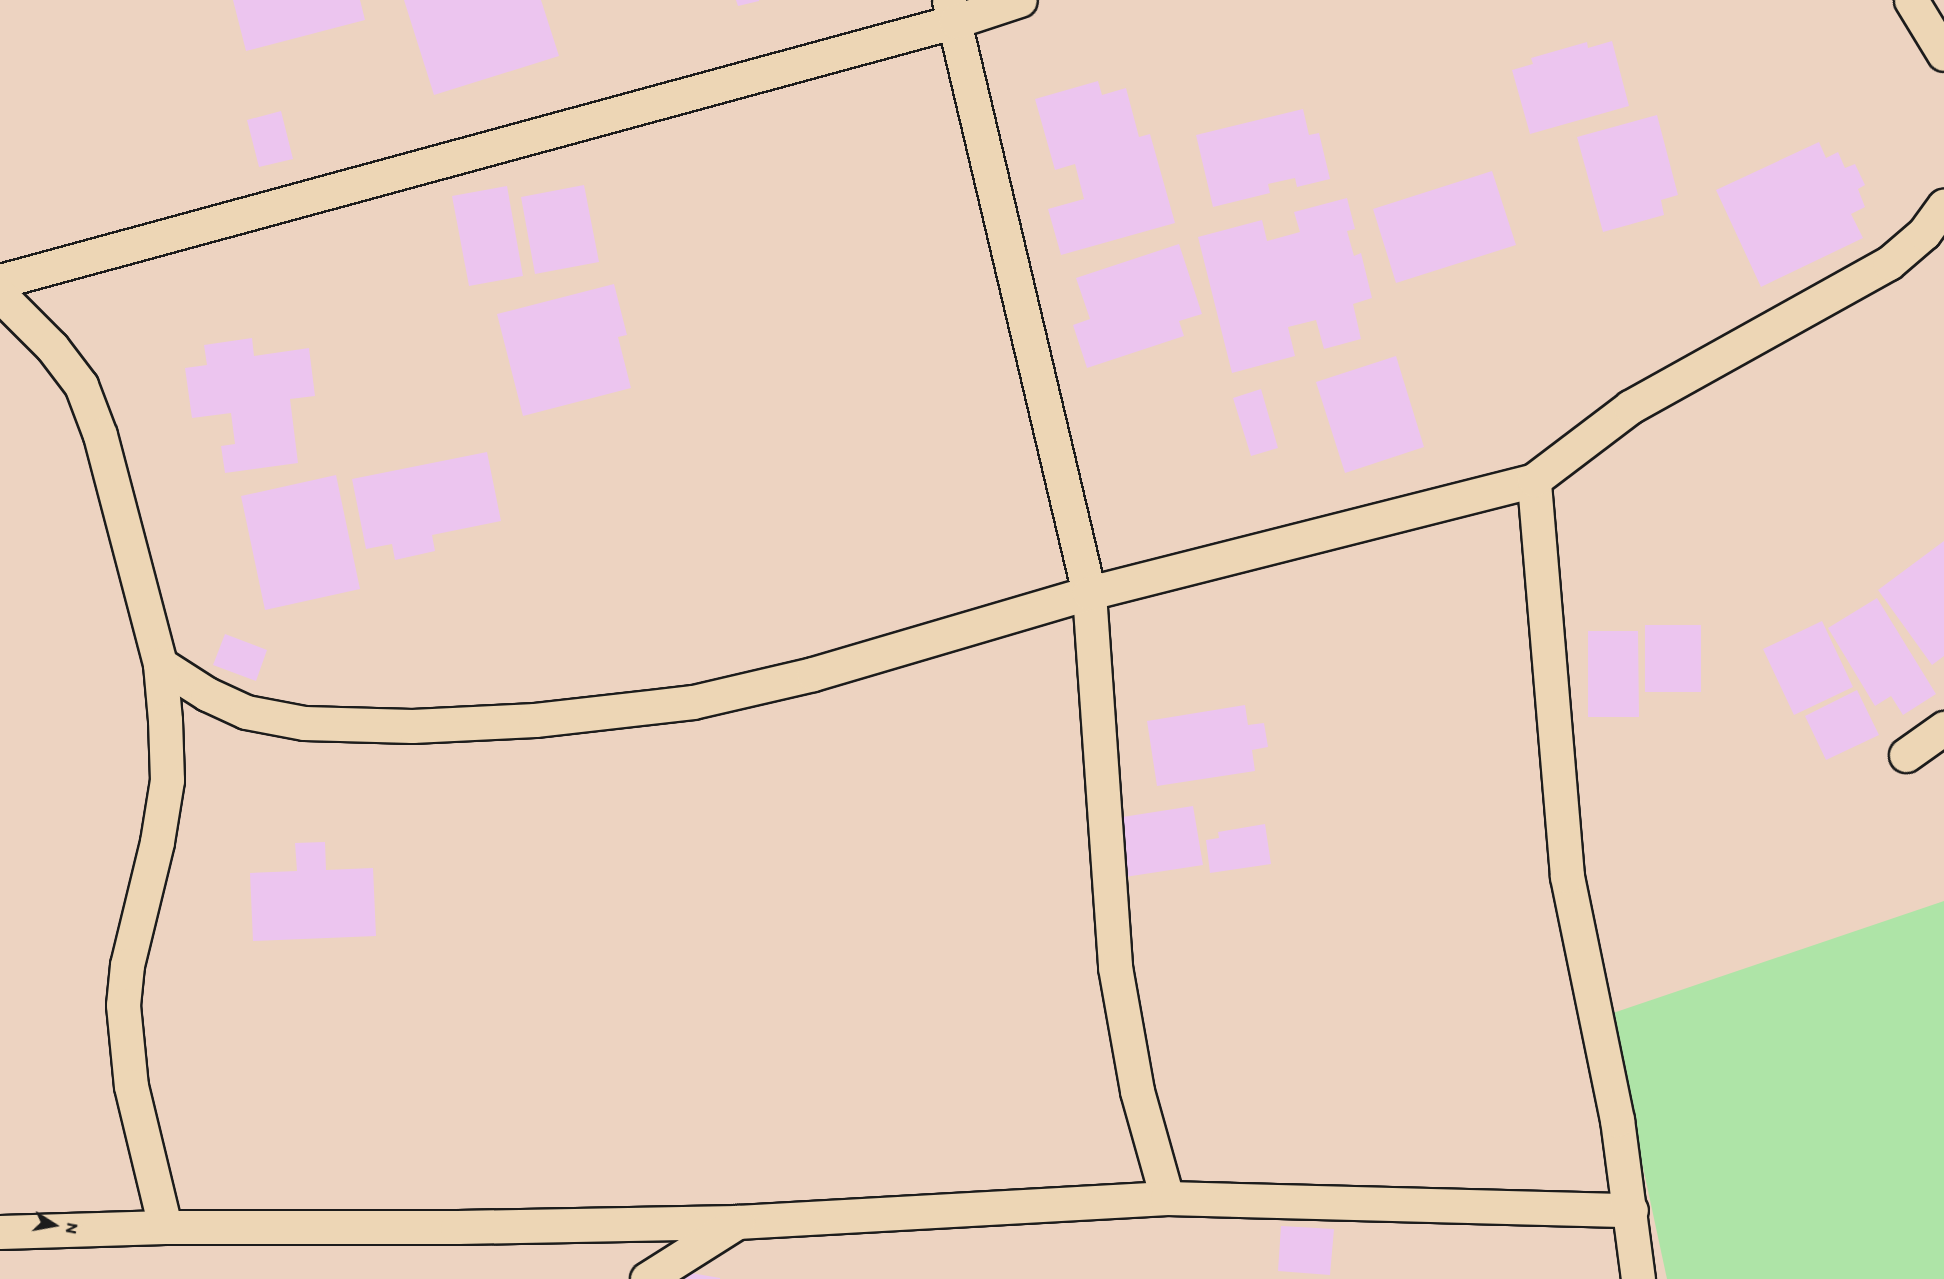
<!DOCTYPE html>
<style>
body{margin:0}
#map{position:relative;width:1944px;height:1279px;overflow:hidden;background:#edd3c1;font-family:Itim,sans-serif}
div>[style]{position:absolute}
.green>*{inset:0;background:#aee4a7}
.building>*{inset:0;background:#ecc5ef}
.roads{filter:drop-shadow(2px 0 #1c1c1c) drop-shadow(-2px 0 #1c1c1c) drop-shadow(0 2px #1c1c1c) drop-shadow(0 -2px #1c1c1c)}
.minor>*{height:33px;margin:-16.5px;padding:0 16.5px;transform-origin:16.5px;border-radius:16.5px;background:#edd6b5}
span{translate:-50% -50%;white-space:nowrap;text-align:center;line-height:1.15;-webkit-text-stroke:5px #edd6b5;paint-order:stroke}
.north{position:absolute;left:24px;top:1195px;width:60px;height:60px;-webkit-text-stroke:4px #edd6b5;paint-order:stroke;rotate:101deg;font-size:16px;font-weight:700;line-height:24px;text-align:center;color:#1c1c1c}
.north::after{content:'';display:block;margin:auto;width:21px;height:27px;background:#1c1c1c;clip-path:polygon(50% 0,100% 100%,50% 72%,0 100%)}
</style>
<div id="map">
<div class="green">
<div style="clip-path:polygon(1944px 901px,1944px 1279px,1667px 1279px,1610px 1014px)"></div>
</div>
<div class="building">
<div style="clip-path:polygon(233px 0,360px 0,365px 20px,246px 51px)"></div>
<div style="clip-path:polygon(404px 0,541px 0,559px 56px,434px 95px)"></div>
<div style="clip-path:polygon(736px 0,759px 0,759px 1px,738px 6px)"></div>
<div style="clip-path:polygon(1612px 41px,1629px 106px,1530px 134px,1512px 70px,1533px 64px,1531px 58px,1587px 42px,1588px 48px)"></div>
<div style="clip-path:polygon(1098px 81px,1102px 95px,1126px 88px,1139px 137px,1150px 134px,1175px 223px,1061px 255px,1048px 209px,1084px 199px,1075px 164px,1055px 170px,1035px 99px)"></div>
<div style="clip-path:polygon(1303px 109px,1309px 135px,1319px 133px,1330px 179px,1297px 187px,1295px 178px,1268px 184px,1270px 193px,1213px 207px,1196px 135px)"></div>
<div style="clip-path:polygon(281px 111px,293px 159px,259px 167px,247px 120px)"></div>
<div style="clip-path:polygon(1657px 115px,1678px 195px,1661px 200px,1664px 215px,1603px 232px,1577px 137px)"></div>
<div style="clip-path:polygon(1819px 142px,1826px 158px,1838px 152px,1845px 168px,1855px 164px,1865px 185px,1858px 189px,1865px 207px,1851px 214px,1863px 238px,1761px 287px,1716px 190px)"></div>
<div style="clip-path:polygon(1492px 171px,1516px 245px,1396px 283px,1373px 209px)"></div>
<div style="clip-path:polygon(584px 185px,599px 262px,535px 274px,521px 197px)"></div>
<div style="clip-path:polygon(507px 186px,523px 276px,469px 286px,452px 196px)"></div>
<div style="clip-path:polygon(1347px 198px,1355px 229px,1347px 231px,1354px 256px,1361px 253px,1372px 298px,1353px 304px,1361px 339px,1324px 349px,1316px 320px,1288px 327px,1295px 356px,1232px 373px,1198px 237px,1262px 220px,1267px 241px,1300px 232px,1294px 212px)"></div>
<div style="clip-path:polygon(1179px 244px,1202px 314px,1179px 321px,1184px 336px,1087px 368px,1073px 325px,1090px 319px,1076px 278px)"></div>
<div style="clip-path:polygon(614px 284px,627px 335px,618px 337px,631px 388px,523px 416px,497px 314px)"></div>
<div style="clip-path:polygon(252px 338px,254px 356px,309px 348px,315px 396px,290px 399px,298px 463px,225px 473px,221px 446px,235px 444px,231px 413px,192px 418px,185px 368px,207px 365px,204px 345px)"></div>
<div style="clip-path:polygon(1396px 356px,1424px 447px,1345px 473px,1316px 382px)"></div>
<div style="clip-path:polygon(1261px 389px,1278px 448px,1251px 456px,1233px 398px)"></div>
<div style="clip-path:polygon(487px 452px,501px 521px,432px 535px,435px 551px,395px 560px,392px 544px,366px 549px,352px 479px)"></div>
<div style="clip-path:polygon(336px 475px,360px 589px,265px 610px,241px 496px)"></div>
<div style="clip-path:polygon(1944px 541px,1944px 656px,1932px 665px,1878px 590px)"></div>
<div style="clip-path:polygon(1877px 598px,1936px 694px,1903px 715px,1891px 696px,1875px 706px,1828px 628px)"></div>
<div style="clip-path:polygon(1822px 621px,1853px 687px,1794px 715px,1763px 649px)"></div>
<div style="clip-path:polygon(1645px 625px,1701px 625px,1701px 692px,1645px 692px)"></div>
<div style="clip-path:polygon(1588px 631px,1638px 631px,1639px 717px,1588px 717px)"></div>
<div style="clip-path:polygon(225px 634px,267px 650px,256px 681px,213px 665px)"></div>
<div style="clip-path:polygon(1857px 690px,1879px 735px,1826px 760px,1805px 716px)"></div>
<div style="clip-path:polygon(1245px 705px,1248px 725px,1264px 723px,1268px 747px,1252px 750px,1255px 771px,1157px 786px,1147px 721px)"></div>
<div style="clip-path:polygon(1193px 806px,1203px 865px,1125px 877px,1116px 818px)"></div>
<div style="clip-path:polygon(1265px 824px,1271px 864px,1210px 873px,1206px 840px,1219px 838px,1218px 832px)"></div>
<div style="clip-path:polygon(325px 842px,326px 870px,373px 868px,376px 936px,253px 941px,250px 873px,297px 871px,295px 843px)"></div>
<div style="clip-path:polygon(1281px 1226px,1334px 1229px,1330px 1275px,1278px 1271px)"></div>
<div style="clip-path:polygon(685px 1272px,720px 1278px,720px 1279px,683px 1279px)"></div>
</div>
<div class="roads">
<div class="minor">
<div style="left:949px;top:0;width:609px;rotate:76.72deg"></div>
<div style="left:1089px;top:593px;width:375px;rotate:86deg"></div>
<div style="left:1115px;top:967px;width:126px;rotate:79.9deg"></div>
<div style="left:1137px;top:1091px;width:111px;rotate:74.3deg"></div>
<div style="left:1911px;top:0;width:63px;rotate:58.6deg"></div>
<div style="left:0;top:281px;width:991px;rotate:-15.21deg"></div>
<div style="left:956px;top:21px;width:67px;rotate:-18.2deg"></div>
<div style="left:0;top:295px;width:74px;rotate:45deg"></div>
<div style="left:52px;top:347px;width:48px;rotate:52.7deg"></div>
<div style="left:81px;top:385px;width:53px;rotate:69.2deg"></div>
<div style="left:100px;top:435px;width:237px;rotate:75.3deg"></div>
<div style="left:160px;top:664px;width:56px;rotate:32.6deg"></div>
<div style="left:207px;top:694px;width:43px;rotate:24.8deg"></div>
<div style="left:246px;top:712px;width:59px;rotate:10.7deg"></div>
<div style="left:304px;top:723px;width:108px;rotate:1.6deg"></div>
<div style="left:412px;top:726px;width:123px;rotate:-2.8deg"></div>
<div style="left:535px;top:720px;width:159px;rotate:-6.5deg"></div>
<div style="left:693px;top:702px;width:123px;rotate:-13.1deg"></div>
<div style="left:813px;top:674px;width:288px;rotate:-16.4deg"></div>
<div style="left:1089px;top:593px;width:459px;rotate:-14.2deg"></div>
<div style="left:160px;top:664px;width:56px;rotate:84.9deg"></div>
<div style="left:165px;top:720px;width:60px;rotate:88.1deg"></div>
<div style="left:167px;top:780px;width:63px;rotate:99.2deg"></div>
<div style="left:157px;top:842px;width:127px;rotate:103.7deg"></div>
<div style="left:127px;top:965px;width:40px;rotate:95.7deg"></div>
<div style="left:123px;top:1005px;width:81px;rotate:84.4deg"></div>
<div style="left:131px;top:1086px;width:145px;rotate:76.4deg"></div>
<div style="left:1906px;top:755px;width:47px;rotate:-35.4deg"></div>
<div style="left:0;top:1232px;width:165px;rotate:-1.7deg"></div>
<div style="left:165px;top:1227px;width:292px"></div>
<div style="left:457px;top:1227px;width:280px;rotate:-1deg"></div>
<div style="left:737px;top:1222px;width:431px;rotate:-3.2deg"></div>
<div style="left:1167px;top:1198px;width:464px;rotate:1.5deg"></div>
<div style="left:647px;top:1279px;width:107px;rotate:-32.3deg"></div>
<div style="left:1638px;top:1279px;width:160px;rotate:-97.5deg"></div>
<div style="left:1617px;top:1120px;width:249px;rotate:-101.6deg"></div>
<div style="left:1567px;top:876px;width:397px;rotate:-94.8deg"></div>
<div style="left:1534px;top:480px;width:121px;rotate:-37.2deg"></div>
<div style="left:1630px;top:407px;width:296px;rotate:-29.1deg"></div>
<div style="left:1889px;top:263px;width:46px;rotate:-40.6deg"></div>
<div style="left:1924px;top:233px;width:34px;rotate:-54deg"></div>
</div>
</div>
<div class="north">N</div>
</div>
